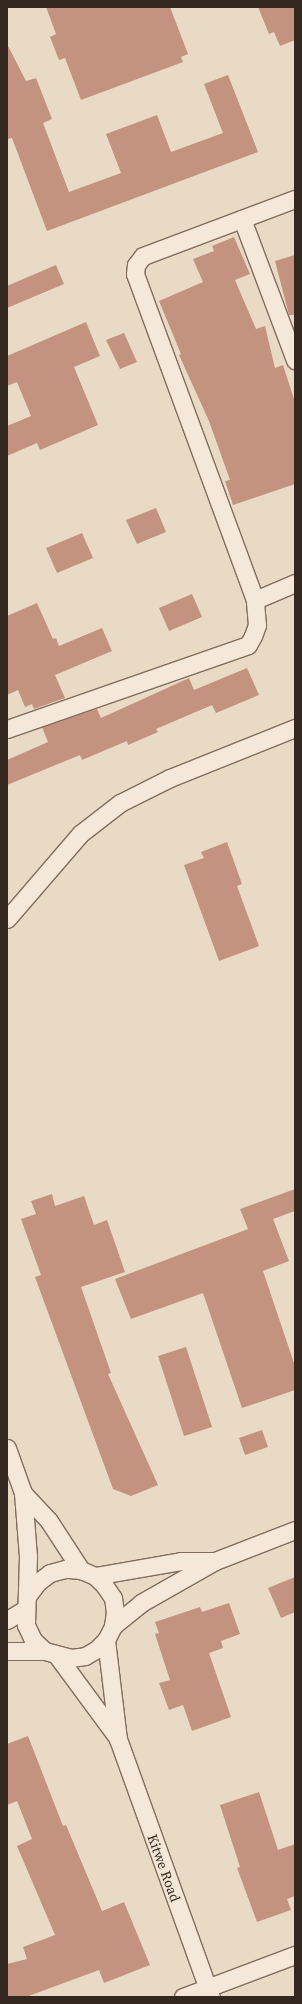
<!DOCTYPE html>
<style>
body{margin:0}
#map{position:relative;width:302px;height:2004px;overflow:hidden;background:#e9dac5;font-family:"Source Serif 4",serif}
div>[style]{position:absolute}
.building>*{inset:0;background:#c3937f}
.roads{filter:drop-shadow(1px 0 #826c5d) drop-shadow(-1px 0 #826c5d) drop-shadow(0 1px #826c5d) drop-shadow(0 -1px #826c5d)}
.minor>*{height:17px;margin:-8.5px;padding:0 8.5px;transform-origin:8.5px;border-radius:8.5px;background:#f5e8d8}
span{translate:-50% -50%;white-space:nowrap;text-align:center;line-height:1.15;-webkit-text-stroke:3px #f1e5d4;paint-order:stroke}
.street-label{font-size:14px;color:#342720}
.frame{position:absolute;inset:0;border:8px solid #342720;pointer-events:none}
</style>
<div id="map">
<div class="building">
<div style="clip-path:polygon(46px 7px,170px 7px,188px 54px,181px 57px,183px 62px,81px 100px,65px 58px,59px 60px,50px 37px,56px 34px)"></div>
<div style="clip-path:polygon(258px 7px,295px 7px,295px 40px,280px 46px,274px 32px,269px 34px)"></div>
<div style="clip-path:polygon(7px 44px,26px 81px,36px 78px,52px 119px,43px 123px,69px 192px,121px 173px,106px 134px,157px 115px,171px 152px,223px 133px,204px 84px,228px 75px,258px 152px,47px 231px,12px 138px,7px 139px)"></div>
<div style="clip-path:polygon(234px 237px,250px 274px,235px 280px,256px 329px,265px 326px,275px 368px,283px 365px,295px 402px,295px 484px,233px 505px,225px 481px,230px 480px,209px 421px,179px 355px,181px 354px,159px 301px,203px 282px,193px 259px,214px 251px,212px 246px)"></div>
<div style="clip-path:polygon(295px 255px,295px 315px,289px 315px,275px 261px)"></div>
<div style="clip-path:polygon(56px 265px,64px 284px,7px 308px,7px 286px)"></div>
<div style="clip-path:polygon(86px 322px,100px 356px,74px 367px,98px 425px,40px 450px,37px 443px,7px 456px,7px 426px,31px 416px,17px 382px,7px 386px,7px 356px)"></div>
<div style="clip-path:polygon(124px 333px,137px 362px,120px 369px,106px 340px)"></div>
<div style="clip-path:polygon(156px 508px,166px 532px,137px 544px,126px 520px)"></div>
<div style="clip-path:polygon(82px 533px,93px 558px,57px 573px,46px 548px)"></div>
<div style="clip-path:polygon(192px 594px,202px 617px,169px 631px,159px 608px)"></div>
<div style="clip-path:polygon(37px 603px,53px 639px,56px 638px,59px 646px,102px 628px,112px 651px,55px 675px,65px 698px,34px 709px,32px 704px,25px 707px,18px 690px,7px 695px,7px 616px)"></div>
<div style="clip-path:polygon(247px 668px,259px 695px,216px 713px,212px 705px,156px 729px,158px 732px,128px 745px,127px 741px,82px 760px,80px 755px,7px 785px,7px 760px,48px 742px,42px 727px,97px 709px,101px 718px,189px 678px,194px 690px)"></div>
<div style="clip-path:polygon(227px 842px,242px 884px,237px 886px,259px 946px,219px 961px,184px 865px,204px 858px,201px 852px)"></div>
<div style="clip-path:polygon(295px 1189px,295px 1211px,273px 1219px,289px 1261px,263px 1271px,295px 1366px,295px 1390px,242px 1408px,203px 1293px,131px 1319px,115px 1279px,248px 1229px,240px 1209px)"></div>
<div style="clip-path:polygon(52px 1194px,55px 1206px,84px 1196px,94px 1225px,107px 1220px,125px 1272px,81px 1287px,111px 1373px,108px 1374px,158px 1485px,131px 1496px,113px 1489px,35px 1277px,41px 1275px,21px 1219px,36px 1214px,31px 1201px)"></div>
<div style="clip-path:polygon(186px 1347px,212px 1427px,184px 1436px,158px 1356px)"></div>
<div style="clip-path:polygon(262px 1430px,268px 1447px,245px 1455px,239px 1438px)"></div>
<div style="clip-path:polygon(295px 1577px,295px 1612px,281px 1618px,268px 1588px)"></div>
<div style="clip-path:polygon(229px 1603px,240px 1634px,221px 1641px,223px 1648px,209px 1653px,231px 1717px,192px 1731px,183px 1705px,169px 1710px,159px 1683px,170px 1680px,155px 1634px,159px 1633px,155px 1622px,200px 1607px,202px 1612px)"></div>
<div style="clip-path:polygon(28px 1736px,63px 1826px,66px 1825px,102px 1911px,124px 1902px,150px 1965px,104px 1983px,99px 1970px,26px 1997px,7px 1997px,7px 1964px,27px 1959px,23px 1947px,55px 1935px,17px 1846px,32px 1839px,17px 1801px,7px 1805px,7px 1744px)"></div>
<div style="clip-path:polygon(259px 1792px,278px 1850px,295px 1844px,295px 1896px,287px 1899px,291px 1910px,257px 1922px,237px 1868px,240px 1867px,220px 1805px)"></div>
</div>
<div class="roads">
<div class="minor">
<div style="left:242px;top:219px;width:151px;rotate:69.4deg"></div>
<div style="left:255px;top:600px;width:43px;rotate:-23deg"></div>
<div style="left:7px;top:729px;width:255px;rotate:-19.2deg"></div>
<div style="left:248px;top:645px;width:10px;rotate:-61deg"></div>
<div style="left:253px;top:636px;width:12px;rotate:-70deg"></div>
<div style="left:257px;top:625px;width:25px;rotate:-95deg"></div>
<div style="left:255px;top:600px;width:347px;rotate:-110.2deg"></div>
<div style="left:135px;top:274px;width:9px;rotate:-84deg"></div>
<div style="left:136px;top:265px;width:11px;rotate:-52deg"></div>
<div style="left:143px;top:256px;width:162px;rotate:-20.6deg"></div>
<div style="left:7px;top:919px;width:112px;rotate:-49.3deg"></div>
<div style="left:80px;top:834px;width:51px;rotate:-37.8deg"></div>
<div style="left:120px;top:803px;width:56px;rotate:-26.6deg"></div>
<div style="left:170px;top:778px;width:135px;rotate:-21.8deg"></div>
<div style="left:7px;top:1448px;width:48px;rotate:70.4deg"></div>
<div style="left:23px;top:1493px;width:63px;rotate:85.5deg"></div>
<div style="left:28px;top:1556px;width:69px;rotate:91.7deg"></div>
<div style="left:26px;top:1625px;width:17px;rotate:65deg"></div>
<div style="left:33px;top:1640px;width:16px;rotate:43deg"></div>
<div style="left:45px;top:1651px;width:27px;rotate:15deg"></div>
<div style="left:71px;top:1658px;width:14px;rotate:-8deg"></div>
<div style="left:85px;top:1656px;width:14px;rotate:-30deg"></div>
<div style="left:97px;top:1649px;width:13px;rotate:-45deg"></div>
<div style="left:106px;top:1640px;width:16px;rotate:-63deg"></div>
<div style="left:113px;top:1626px;width:14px;rotate:-82deg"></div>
<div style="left:115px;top:1612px;width:14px;rotate:-98deg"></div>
<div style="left:113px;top:1598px;width:14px;rotate:-124deg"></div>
<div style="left:105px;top:1586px;width:14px;rotate:-135deg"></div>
<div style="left:95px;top:1576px;width:15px;rotate:-157deg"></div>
<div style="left:81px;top:1570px;width:16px;rotate:-176deg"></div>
<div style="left:65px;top:1569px;width:16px;rotate:165deg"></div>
<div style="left:50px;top:1573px;width:15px;rotate:143deg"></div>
<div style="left:38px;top:1582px;width:15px;rotate:127deg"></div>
<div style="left:23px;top:1493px;width:38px;rotate:47deg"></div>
<div style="left:49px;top:1521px;width:59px;rotate:56.9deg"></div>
<div style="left:95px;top:1576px;width:87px;rotate:-9.9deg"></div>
<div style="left:181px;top:1561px;width:31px"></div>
<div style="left:7px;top:1620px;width:21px;rotate:-31deg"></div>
<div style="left:113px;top:1626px;width:36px;rotate:-39deg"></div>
<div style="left:141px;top:1603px;width:85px;rotate:-29.6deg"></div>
<div style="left:215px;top:1561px;width:86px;rotate:-21.2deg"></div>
<div style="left:106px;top:1640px;width:100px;rotate:83.1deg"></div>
<div style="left:118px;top:1739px;width:274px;rotate:70.2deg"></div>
<div style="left:7px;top:1651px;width:38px"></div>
<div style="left:58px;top:1657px;width:99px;rotate:53.6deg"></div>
<div style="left:183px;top:1997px;width:120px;rotate:-20.6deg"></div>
</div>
</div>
<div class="street-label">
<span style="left:164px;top:1868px;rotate:70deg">Kitwe Road</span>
</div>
<div class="frame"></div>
</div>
